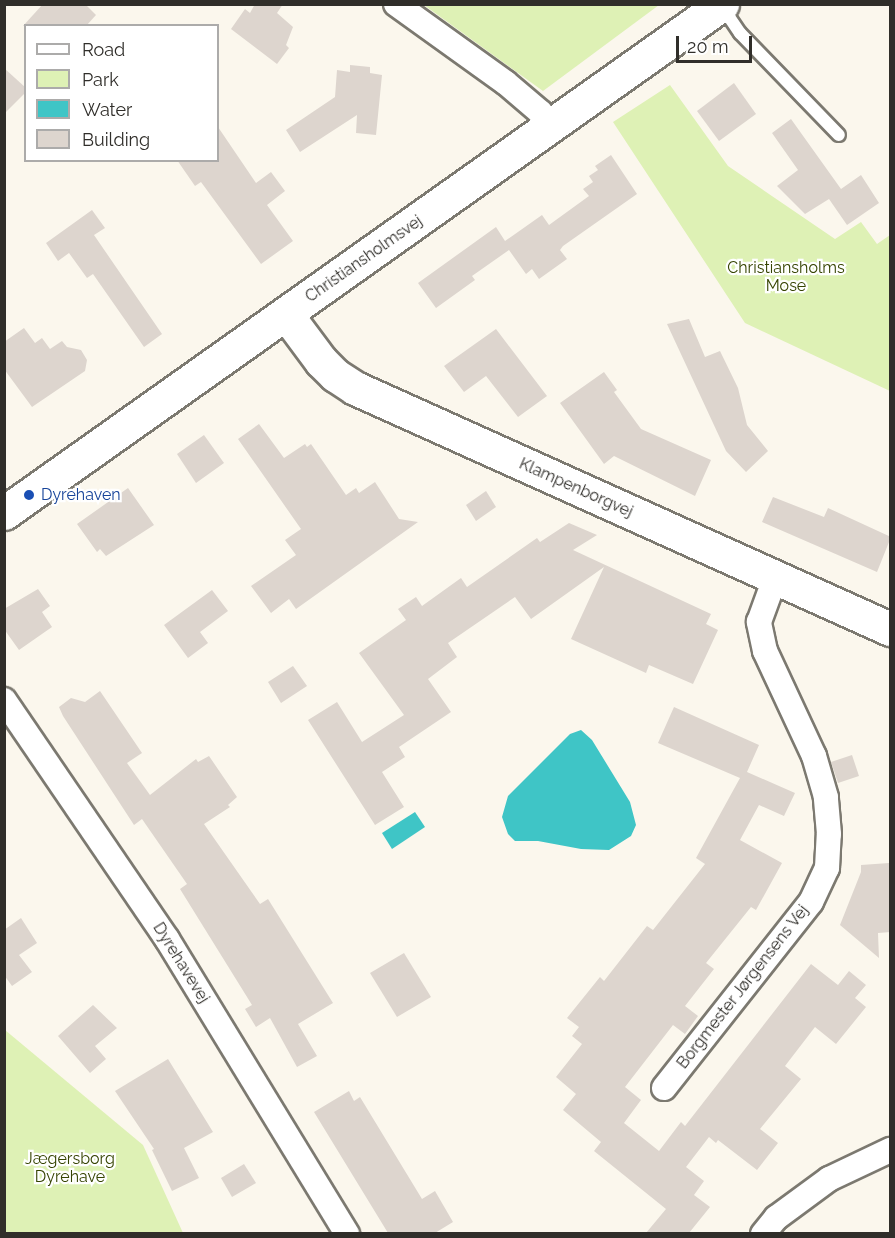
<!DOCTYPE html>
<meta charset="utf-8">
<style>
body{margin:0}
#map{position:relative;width:895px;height:1238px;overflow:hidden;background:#fbf7ed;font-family:Raleway,sans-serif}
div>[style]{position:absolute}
.green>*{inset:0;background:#def1b5}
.water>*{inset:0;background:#3fc5c6}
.building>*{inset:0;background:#ddd5ce}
.roads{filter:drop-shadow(2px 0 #7c7970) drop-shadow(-2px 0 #7c7970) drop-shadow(0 2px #7c7970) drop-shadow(0 -2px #7c7970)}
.lane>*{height:12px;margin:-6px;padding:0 6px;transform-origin:6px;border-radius:6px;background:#fff}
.street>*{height:24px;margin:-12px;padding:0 12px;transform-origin:12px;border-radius:12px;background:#fff}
.secondary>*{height:33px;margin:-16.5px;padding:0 16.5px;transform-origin:16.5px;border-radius:16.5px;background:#fff}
.dots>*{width:16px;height:16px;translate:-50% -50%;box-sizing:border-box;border:3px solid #fff;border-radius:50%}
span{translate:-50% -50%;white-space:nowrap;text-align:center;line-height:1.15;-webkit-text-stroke:4.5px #fff;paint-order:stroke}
.street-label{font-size:16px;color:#302e2a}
.park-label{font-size:16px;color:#354301}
.transit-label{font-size:16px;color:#164399}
.left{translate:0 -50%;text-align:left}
.frame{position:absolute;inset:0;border:6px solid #302e2a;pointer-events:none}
.legend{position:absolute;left:24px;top:24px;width:195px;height:138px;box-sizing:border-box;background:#fff;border:2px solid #acabaa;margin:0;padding:8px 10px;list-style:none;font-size:18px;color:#302e2a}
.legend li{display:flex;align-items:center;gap:12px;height:30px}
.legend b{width:30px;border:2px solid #acabaa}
.scale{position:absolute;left:676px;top:36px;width:76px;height:27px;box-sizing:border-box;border:3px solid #302e2a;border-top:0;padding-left:8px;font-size:18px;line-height:21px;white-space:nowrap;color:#302e2a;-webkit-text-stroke:4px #fff;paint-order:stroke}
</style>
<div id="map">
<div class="green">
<div style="clip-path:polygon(424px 5px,659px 5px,543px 91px)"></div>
<div style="clip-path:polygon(670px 85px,728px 166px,835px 239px,861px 222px,877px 244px,890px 235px,890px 391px,745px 323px,613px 122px)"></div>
<div style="clip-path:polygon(5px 1030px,143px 1145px,183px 1233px,5px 1233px)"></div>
</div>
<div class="water">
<div style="clip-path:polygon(581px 730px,592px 740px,630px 802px,636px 825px,631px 836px,609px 850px,581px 849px,538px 841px,515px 841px,508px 834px,502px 817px,508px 796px,570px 734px)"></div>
<div style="clip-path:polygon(415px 812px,425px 827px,392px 849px,382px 833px)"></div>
</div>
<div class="building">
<div style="clip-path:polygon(43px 4px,85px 4px,96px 15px,86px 26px,23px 26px)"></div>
<div style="clip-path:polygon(255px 4px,283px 4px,277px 13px,293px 27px,286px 45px,289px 48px,277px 64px,231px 29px,245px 9px,250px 13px)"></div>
<div style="clip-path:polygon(350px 65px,370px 67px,370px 73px,382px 75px,376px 135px,356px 133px,357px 115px,300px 152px,286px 130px,335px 97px,337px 70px,350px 72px)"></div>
<div style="clip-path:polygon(4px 68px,26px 88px,26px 92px,4px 114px)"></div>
<div style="clip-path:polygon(734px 83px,756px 114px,719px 141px,697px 111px)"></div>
<div style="clip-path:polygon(791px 119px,841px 189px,861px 175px,879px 203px,847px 225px,829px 199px,805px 214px,777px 186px,798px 170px,772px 133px)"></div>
<div style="clip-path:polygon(218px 127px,256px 183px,271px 172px,285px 191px,267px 205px,293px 241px,261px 264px,201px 182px,195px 186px,177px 160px,218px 160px)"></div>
<div style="clip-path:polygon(611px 155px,637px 194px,563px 246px,560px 250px,567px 259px,539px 279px,532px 269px,526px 274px,509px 250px,472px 276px,475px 280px,436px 308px,418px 283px,496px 227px,505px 241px,542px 215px,549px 225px,589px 196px,583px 189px,593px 182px,589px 176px,598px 170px,595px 166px)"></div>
<div style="clip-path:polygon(92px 210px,105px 228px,94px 235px,162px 334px,144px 347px,93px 274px,87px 278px,69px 253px,58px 261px,46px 243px)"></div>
<div style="clip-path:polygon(689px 319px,705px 357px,720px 351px,738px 388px,747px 425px,768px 451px,746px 472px,726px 451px,667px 324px)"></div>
<div style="clip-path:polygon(24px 328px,35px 343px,42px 338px,50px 349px,62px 341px,67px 347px,81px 350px,87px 360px,85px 371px,32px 407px,4px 369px,4px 342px)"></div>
<div style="clip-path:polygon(496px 329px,547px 396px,518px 417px,486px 376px,464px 392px,444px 366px)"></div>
<div style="clip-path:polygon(604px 372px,617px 390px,614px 392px,641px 429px,711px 460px,695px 496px,614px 456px,604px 464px,560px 403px)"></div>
<div style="clip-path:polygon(259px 424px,284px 458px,305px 444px,307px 447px,311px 444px,346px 495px,356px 488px,359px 493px,375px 482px,399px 519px,418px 522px,296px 609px,289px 599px,271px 613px,251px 586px,296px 555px,285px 540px,301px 529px,238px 439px)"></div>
<div style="clip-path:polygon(204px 435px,224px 463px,196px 483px,177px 454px)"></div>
<div style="clip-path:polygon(128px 488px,154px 525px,106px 556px,100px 549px,97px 552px,77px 524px)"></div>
<div style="clip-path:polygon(486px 491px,496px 507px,476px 521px,466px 505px)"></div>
<div style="clip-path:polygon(773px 497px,824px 517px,828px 508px,891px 537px,877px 572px,762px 522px)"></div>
<div style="clip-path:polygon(569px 523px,597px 535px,573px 550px,711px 614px,706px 624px,718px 630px,693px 684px,649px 665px,646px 673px,571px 639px,604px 567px,531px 619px,515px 597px,448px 643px,457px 657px,428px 679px,451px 712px,399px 747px,405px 757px,382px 772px,404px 807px,375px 825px,308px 720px,337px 702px,362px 742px,404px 715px,359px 653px,406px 620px,398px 609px,416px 597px,422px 606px,461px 578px,467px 587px,537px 538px,540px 542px)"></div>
<div style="clip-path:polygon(38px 589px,50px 606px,42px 612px,52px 627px,19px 650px,4px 629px,4px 609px)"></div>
<div style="clip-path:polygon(212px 590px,228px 611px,200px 632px,208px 643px,188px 658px,164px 625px)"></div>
<div style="clip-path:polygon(293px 666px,307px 686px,281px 703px,268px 682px)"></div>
<div style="clip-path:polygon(100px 691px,142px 753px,127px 763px,150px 795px,196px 759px,198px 762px,209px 756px,237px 797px,228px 805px,230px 807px,204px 824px,260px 904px,268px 899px,333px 1003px,298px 1024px,317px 1056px,297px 1067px,270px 1018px,256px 1027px,245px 1009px,252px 1005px,180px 889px,187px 884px,142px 819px,134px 825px,63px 716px,59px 707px,71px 698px,85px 702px)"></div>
<div style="clip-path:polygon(674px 707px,759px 745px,747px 772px,795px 793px,784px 816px,759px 805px,740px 840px,782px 863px,756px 910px,751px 907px,706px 963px,714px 969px,685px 1006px,698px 1016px,685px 1034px,673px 1025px,625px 1087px,641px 1100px,624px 1123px,659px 1151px,681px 1122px,685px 1126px,811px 964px,838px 985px,849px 971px,866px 985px,855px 998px,866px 1007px,836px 1044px,815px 1027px,785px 1066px,801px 1079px,760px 1129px,778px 1143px,757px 1170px,718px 1140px,716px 1143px,709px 1137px,686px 1167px,704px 1181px,694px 1195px,710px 1207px,689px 1233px,646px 1233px,666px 1209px,594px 1151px,601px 1142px,563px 1110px,576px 1094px,556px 1077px,582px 1044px,572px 1036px,579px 1027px,567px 1018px,600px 977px,604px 981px,647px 926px,653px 930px,705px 864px,696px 858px,740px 778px,658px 743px)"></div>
<div style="clip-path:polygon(852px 755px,859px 776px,838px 783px,831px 762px)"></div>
<div style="clip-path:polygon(889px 863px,891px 932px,878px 933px,879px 958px,840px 925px,861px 872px,861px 865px)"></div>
<div style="clip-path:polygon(21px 918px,37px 943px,19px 955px,32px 972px,12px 986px,4px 975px,4px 930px)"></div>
<div style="clip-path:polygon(404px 953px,431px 997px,397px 1017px,370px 973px)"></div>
<div style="clip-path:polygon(93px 1005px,117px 1028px,95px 1046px,106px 1059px,90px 1073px,58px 1036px)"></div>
<div style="clip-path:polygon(168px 1059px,213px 1132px,184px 1148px,199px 1178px,172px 1191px,152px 1150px,154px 1149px,115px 1091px)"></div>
<div style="clip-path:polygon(349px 1091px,354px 1101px,360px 1097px,422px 1199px,435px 1191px,453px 1222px,435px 1233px,388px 1233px,314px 1112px)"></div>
<div style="clip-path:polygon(244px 1164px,256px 1183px,232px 1197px,221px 1178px)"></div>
</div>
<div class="roads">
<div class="lane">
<div style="left:721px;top:5px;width:34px;rotate:56deg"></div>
<div style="left:740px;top:33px;width:142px;rotate:45.9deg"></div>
</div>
<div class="street">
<div style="left:396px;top:4px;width:135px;rotate:35.7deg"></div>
<div style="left:506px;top:83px;width:45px;rotate:40.5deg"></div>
<div style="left:540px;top:112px;width:19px;rotate:55deg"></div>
<div style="left:4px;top:700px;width:289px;rotate:55.7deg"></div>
<div style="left:167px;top:939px;width:346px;rotate:58.6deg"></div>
<div style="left:664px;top:1088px;width:237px;rotate:-51.7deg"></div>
<div style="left:811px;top:902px;width:38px;rotate:-65deg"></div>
<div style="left:827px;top:868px;width:34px;rotate:-87deg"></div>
<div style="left:829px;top:834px;width:37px;rotate:-95deg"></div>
<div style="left:826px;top:797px;width:43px;rotate:-106.3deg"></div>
<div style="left:814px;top:756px;width:116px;rotate:-115deg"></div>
<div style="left:765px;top:651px;width:30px;rotate:-102deg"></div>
<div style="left:759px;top:622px;width:47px;rotate:-70deg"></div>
<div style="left:763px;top:1234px;width:21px;rotate:-51deg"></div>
<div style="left:776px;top:1218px;width:66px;rotate:-36.3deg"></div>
<div style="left:829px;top:1179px;width:68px;rotate:-25.4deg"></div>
</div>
<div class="secondary">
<div style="left:286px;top:314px;width:59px;rotate:53.3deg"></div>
<div style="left:321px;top:361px;width:20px;rotate:45deg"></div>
<div style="left:335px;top:375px;width:24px;rotate:33deg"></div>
<div style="left:355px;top:388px;width:587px;rotate:24.25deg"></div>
<div style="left:4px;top:513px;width:880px;rotate:-35.33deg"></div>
</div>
</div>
<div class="dots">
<div style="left:29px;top:495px;background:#1a4fb4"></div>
</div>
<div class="street-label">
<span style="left:364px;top:259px;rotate:-35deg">Christiansholmsvej</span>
<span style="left:576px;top:488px;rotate:24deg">Klampenborgvej</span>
<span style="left:181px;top:963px;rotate:58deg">Dyrehavevej</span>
<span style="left:743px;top:987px;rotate:-52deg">Borgmester Jørgensens Vej</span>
</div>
<div class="park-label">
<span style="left:786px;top:277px">Christiansholms<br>Mose</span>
<span style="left:70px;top:1168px">Jægersborg<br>Dyrehave</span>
</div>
<div class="transit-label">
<span class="left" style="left:41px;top:495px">Dyrehaven</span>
</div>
<div class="frame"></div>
<ul class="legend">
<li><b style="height:8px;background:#fff"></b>Road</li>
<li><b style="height:16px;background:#def1b5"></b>Park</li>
<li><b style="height:16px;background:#3fc5c6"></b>Water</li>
<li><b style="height:16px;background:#ddd5ce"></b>Building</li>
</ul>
<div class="scale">20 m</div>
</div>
